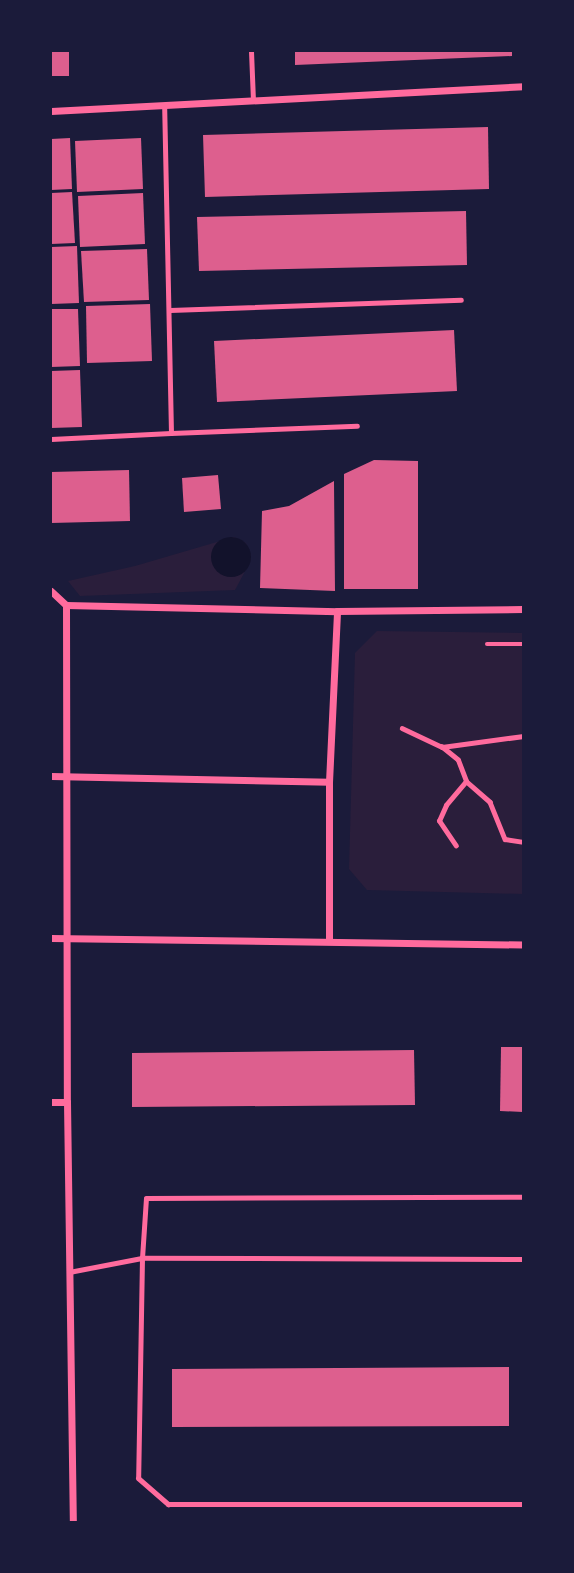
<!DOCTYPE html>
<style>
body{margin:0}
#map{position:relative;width:574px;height:1573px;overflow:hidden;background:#1b1b3a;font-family:Barlow,sans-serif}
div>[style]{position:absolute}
.green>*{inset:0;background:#2a1e3b}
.water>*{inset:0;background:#12122b}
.round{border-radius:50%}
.building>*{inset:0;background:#dd5f8e}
.path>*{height:4.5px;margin:-2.25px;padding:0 2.25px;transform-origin:2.25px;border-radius:2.25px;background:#ff6b9d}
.service>*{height:5px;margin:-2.5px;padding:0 2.5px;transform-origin:2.5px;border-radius:2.5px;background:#ff6b9d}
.minor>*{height:7px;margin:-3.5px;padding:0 3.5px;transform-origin:3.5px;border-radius:3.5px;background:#ff6b9d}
span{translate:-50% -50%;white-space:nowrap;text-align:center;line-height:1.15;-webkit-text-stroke:5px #1b1b3a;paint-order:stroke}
.frame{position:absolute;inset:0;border:52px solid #1b1b3a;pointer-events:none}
</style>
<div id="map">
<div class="green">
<div style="clip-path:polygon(234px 537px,246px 543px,251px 556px,250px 562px,235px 590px,80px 596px,68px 581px,135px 566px)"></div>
<div style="clip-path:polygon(377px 631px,523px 633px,523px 894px,367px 890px,349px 869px,355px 653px)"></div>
</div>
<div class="water">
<div class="round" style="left:211px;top:537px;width:40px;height:40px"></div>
</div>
<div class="building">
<div style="clip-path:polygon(51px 51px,69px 51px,69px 76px,51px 76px)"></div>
<div style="clip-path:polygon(295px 51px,512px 51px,512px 56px,295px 65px)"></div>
<div style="clip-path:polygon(488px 127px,489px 189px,205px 197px,203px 135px)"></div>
<div style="clip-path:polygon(70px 138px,72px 189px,51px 190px,51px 139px)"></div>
<div style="clip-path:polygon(141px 138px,143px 189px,77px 192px,75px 141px)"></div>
<div style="clip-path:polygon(72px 192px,75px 243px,51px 244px,51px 193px)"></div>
<div style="clip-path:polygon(143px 193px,145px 244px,80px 247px,78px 196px)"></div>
<div style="clip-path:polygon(466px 211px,467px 265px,199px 271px,197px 217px)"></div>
<div style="clip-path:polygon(77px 246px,79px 303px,51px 304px,51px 247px)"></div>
<div style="clip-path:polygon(147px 249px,149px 300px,84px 302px,81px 251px)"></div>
<div style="clip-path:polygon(150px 304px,152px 361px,87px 363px,86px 306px)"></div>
<div style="clip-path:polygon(51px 309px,78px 309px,80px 366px,51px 367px)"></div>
<div style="clip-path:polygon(454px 330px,457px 391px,217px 402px,214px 341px)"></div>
<div style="clip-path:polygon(80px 370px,82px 427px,51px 428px,51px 371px)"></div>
<div style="clip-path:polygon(374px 460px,418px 461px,418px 589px,344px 589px,344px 474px)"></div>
<div style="clip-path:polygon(129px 470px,130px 521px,51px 523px,51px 472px)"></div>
<div style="clip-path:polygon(218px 475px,221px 509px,184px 512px,182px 478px)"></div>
<div style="clip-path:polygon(334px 481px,335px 591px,260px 588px,262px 511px,289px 506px)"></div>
<div style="clip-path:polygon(501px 1047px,523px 1047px,523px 1112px,500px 1111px)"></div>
<div style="clip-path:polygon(414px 1050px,415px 1105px,132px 1107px,132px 1053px)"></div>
<div style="clip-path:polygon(509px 1367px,509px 1426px,172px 1427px,172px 1369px)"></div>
</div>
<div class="path">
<div style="left:487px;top:644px;width:36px"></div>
<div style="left:402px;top:728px;width:44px;rotate:25.4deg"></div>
<div style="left:466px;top:781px;width:32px;rotate:41deg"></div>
<div style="left:490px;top:802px;width:40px;rotate:68deg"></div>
<div style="left:505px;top:839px;width:18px;rotate:9deg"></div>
<div style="left:456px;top:846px;width:30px;rotate:-124deg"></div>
<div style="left:439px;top:821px;width:17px;rotate:-66deg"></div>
<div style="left:446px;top:805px;width:31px;rotate:-50deg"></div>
<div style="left:466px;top:781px;width:22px;rotate:-111deg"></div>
<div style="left:458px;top:760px;width:21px;rotate:-141deg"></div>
<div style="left:442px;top:747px;width:82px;rotate:-7.7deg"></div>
</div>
<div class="service">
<div style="left:251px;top:51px;width:49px;rotate:87.7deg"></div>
<div style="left:170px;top:310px;width:291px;rotate:-2deg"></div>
<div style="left:171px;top:433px;width:186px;rotate:-2.2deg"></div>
<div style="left:51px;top:439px;width:120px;rotate:-2.9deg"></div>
<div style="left:171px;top:433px;width:328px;rotate:-91.2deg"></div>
<div style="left:523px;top:1259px;width:381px;rotate:-179.8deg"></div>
<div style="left:142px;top:1258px;width:220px;rotate:91deg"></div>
<div style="left:138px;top:1478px;width:40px;rotate:41deg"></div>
<div style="left:168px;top:1504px;width:355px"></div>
<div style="left:69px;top:1272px;width:74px;rotate:-10.9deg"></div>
<div style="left:142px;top:1258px;width:60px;rotate:-86.2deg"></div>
<div style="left:146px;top:1198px;width:377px;rotate:-0.2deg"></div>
</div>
<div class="minor">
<div style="left:51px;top:111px;width:473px;rotate:-3deg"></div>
<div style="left:51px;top:591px;width:21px;rotate:43deg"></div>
<div style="left:66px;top:605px;width:271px;rotate:1.3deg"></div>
<div style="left:337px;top:611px;width:186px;rotate:-0.6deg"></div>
<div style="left:66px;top:605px;width:497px;rotate:89.9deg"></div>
<div style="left:67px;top:1102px;width:420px;rotate:89.2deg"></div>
<div style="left:51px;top:776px;width:278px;rotate:1.2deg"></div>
<div style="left:51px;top:938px;width:472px;rotate:0.8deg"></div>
<div style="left:329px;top:941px;width:159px;rotate:-90deg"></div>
<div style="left:329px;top:782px;width:171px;rotate:-87.3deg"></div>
<div style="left:51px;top:1102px;width:16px"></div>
</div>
<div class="frame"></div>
</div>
